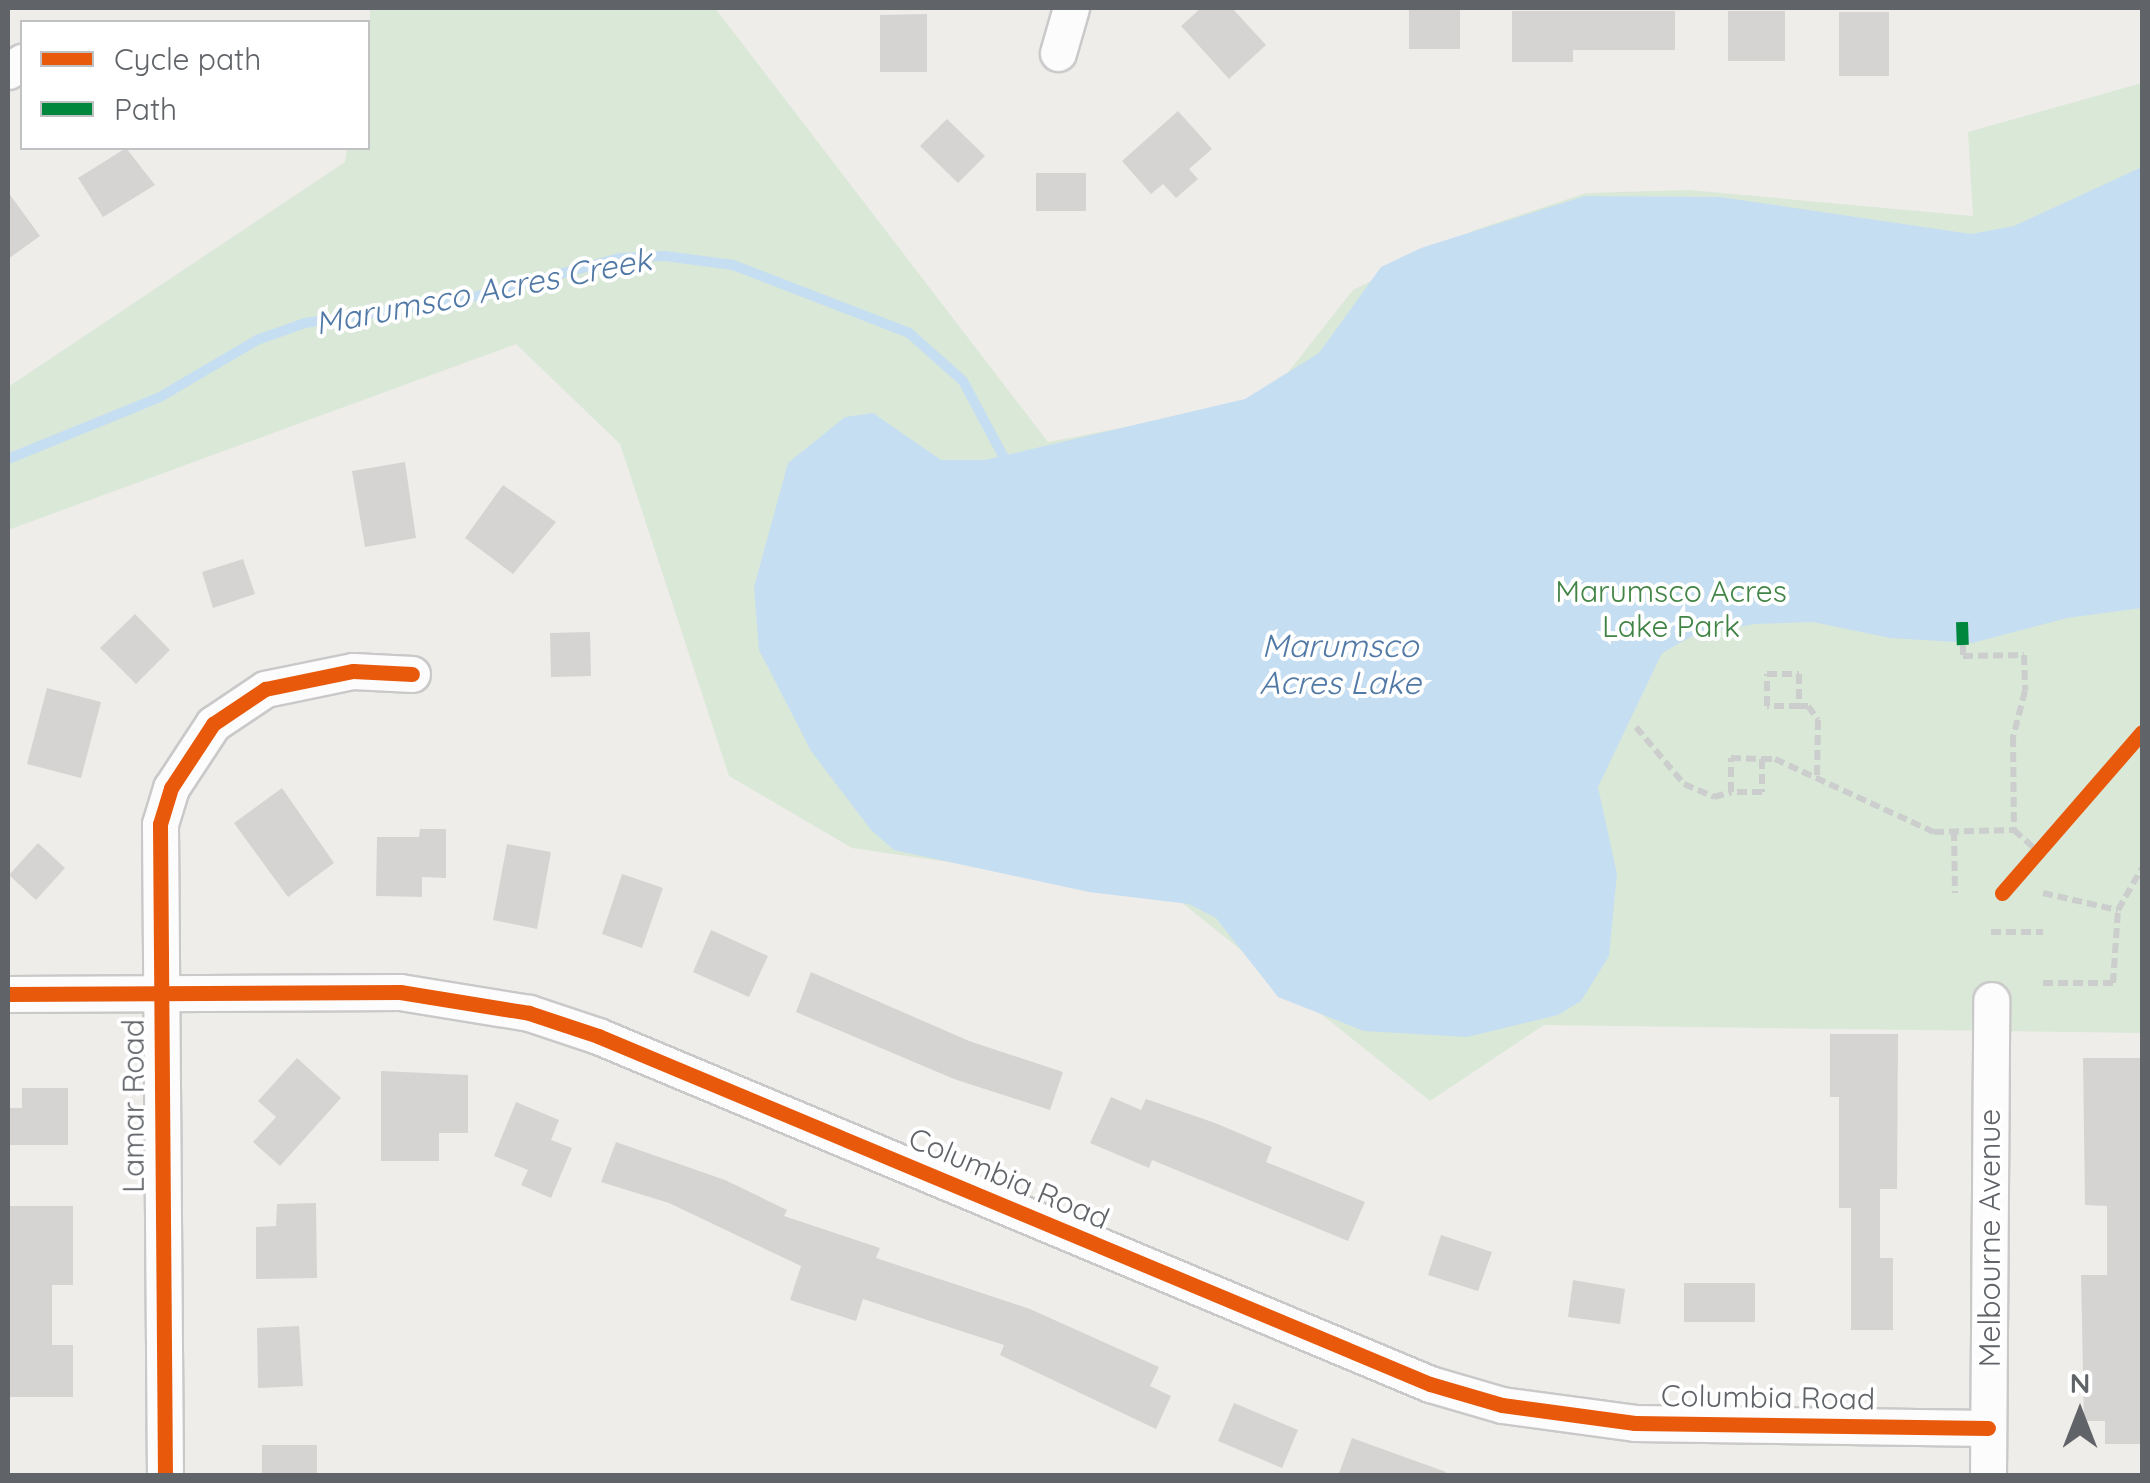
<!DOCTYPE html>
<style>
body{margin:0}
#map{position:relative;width:2150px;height:1483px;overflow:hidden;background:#efedea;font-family:Quicksand,sans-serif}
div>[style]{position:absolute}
.green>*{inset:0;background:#dae8d8}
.water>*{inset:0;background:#c6def2}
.stream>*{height:10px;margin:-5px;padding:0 5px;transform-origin:5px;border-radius:5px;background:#c6def2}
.building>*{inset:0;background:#d5d4d3}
.path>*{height:6px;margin-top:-3px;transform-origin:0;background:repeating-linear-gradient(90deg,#cbcecd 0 10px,transparent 0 15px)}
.roads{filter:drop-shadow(2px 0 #cac9c9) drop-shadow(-2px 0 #cac9c9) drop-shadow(0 2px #cac9c9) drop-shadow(0 -2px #cac9c9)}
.street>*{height:35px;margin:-17.5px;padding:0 17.5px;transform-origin:17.5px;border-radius:17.5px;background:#fdfcfc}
.quiet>*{height:12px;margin-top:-6px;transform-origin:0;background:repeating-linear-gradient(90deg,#00873e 0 25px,transparent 0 37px)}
.cycleway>*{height:15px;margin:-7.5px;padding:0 7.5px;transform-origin:7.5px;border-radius:7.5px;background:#e8590c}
span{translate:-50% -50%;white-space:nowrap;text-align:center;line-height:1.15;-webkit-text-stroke:8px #fff;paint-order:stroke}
.park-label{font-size:30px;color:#428446}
.street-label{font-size:30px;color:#606367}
.water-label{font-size:32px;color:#5179a6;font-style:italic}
.frame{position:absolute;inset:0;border:10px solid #606367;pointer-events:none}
.legend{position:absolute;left:20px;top:20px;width:350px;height:130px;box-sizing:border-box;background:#fff;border:2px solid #bfc1c2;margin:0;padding:12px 18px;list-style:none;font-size:30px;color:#606367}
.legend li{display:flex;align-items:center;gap:20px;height:50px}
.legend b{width:50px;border:2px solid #bfc1c2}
.north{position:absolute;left:2030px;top:1363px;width:100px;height:100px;-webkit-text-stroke:8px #fff;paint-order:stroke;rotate:0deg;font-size:28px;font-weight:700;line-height:40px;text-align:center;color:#606367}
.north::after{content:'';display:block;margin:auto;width:35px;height:45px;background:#606367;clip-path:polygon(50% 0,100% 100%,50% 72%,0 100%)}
</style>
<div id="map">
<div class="green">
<div style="clip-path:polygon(370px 8px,715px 8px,1048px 442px,1266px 400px,1353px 290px,1475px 230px,1586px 193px,1689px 190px,1973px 216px,1968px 132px,2142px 83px,2142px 1033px,1544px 1025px,1430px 1101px,1171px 894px,852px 848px,729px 776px,620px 444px,516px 344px,8px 530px,8px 387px,345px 162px,347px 148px,368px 148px)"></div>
</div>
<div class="water">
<div style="clip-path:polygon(2142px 167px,2142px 608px,2067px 618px,1972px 643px,1890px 638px,1813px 622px,1755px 624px,1696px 634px,1662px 653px,1598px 787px,1617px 874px,1609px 956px,1581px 1001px,1558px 1015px,1467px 1037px,1364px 1031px,1278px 997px,1216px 918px,1189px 904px,1089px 892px,894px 850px,871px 830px,811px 751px,759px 650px,754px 587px,788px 463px,845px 417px,873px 413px,941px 460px,985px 460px,1245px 399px,1319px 353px,1381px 267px,1421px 248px,1585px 196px,1720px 197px,1971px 234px,2014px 226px)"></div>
</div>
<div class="stream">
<div style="left:8px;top:459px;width:164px;rotate:-22.2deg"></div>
<div style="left:160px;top:397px;width:113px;rotate:-30.4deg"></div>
<div style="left:257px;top:340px;width:51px;rotate:-19.5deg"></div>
<div style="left:305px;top:323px;width:159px;rotate:-8.3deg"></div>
<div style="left:462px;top:300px;width:163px;rotate:-14.9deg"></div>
<div style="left:620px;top:258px;width:45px;rotate:-2.5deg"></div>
<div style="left:665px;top:256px;width:69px;rotate:7.5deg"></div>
<div style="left:733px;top:265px;width:189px;rotate:21.1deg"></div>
<div style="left:909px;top:333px;width:72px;rotate:41.6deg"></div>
<div style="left:963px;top:381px;width:98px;rotate:61.9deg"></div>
</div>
<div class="building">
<div style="clip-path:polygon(1201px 8px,1232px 8px,1266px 45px,1229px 79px,1181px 26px)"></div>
<div style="clip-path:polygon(1409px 10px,1460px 10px,1460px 49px,1409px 49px)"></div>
<div style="clip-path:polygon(1512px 11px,1675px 11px,1675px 50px,1573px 50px,1573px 62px,1512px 62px)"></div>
<div style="clip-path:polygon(1728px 11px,1785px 11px,1785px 61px,1728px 61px)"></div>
<div style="clip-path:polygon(1839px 12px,1889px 12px,1889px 76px,1839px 76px)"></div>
<div style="clip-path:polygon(927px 14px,927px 72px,880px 72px,880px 15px)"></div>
<div style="clip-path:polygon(1178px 111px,1212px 149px,1189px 169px,1198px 179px,1176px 198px,1163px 184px,1151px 194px,1122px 161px)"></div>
<div style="clip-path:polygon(947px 119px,985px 156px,958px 183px,920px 146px)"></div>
<div style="clip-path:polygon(126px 148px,155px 185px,103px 217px,78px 178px)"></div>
<div style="clip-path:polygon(1036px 173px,1086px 173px,1086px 211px,1036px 211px)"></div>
<div style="clip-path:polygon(8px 192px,40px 236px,8px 259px)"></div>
<div style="clip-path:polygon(405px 462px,416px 538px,365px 547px,352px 471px)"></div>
<div style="clip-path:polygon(503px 485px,556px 522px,513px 574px,465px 538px)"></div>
<div style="clip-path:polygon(243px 559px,255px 594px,213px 608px,202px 572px)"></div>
<div style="clip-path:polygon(135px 614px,170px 650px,136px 684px,100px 648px)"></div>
<div style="clip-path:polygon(590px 632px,591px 676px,551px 677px,550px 633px)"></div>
<div style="clip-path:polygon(47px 688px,101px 702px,81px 778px,27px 764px)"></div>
<div style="clip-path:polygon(282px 788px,334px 863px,288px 897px,234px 823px)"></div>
<div style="clip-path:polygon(420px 829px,446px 829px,446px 878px,422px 877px,422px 897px,376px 896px,377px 837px,419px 837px)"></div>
<div style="clip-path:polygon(38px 843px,65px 868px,36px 900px,9px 875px)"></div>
<div style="clip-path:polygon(507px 844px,551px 852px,537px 929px,493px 920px)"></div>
<div style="clip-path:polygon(622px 874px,663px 888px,642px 948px,602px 934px)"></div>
<div style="clip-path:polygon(711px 930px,768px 956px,749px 997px,693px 972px)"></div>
<div style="clip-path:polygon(811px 972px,969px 1041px,1063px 1072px,1050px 1110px,954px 1079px,796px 1012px)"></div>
<div style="clip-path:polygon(1830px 1034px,1898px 1034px,1897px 1189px,1880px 1189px,1880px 1258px,1893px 1258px,1893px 1330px,1851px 1330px,1851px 1208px,1839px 1208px,1839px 1097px,1830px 1097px)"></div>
<div style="clip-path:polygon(297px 1058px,341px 1098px,280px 1166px,253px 1142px,276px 1117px,258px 1101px)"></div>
<div style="clip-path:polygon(2083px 1058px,2142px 1058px,2142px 1444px,2105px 1444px,2105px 1421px,2084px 1421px,2081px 1275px,2107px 1275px,2107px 1206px,2085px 1205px)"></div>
<div style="clip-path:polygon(381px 1071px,468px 1075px,468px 1133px,439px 1133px,439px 1161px,381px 1161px)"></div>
<div style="clip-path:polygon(22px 1088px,68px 1088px,68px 1145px,8px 1145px,8px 1108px,22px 1108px)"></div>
<div style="clip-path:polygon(1111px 1097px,1141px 1110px,1146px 1099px,1215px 1123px,1272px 1147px,1266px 1162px,1365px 1202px,1348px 1241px,1152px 1160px,1149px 1168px,1090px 1143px)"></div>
<div style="clip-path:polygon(516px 1102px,559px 1120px,551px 1140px,572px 1148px,551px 1198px,521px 1185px,528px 1170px,494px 1156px)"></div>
<div style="clip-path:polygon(616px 1142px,725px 1180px,787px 1210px,784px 1216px,880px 1248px,876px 1258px,1030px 1309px,1159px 1367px,1150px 1386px,1171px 1396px,1156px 1429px,1000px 1355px,1004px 1345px,863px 1299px,856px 1321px,790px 1300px,801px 1266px,669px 1203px,601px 1182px)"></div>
<div style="clip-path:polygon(316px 1203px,317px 1278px,256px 1279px,256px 1227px,276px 1226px,277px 1204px)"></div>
<div style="clip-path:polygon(8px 1206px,73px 1206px,73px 1285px,52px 1285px,52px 1345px,73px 1345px,73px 1397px,8px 1397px)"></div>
<div style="clip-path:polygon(1441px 1235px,1492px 1252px,1478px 1291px,1428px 1275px)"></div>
<div style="clip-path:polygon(1573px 1280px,1625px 1289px,1620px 1324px,1568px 1317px)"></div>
<div style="clip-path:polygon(1684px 1283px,1755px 1283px,1755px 1322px,1684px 1322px)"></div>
<div style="clip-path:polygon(299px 1326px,303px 1386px,258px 1388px,257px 1328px)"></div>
<div style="clip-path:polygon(1234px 1403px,1298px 1430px,1282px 1468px,1218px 1441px)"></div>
<div style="clip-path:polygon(1352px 1438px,1446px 1472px,1445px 1476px,1338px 1476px)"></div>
<div style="clip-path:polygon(262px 1445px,317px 1445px,317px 1476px,262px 1476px)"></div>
</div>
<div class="path">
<div style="left:1963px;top:645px;width:11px;rotate:90deg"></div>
<div style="left:1963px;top:656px;width:61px;rotate:-0.9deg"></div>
<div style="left:2024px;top:655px;width:36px;rotate:88deg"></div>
<div style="left:2025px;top:691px;width:48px;rotate:104.6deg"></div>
<div style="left:2013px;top:737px;width:93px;rotate:89.4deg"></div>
<div style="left:1767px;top:674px;width:32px"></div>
<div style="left:1799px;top:674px;width:32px;rotate:90deg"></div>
<div style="left:1799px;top:706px;width:32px;rotate:180deg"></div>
<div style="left:1767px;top:706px;width:32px;rotate:-90deg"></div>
<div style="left:1799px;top:706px;width:9px"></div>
<div style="left:1808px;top:706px;width:17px;rotate:54deg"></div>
<div style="left:1818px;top:720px;width:59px;rotate:91deg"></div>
<div style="left:1636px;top:727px;width:75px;rotate:49.9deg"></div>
<div style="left:1684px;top:784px;width:33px;rotate:23deg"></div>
<div style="left:1714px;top:797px;width:18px;rotate:-16deg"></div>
<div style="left:1762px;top:759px;width:33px;rotate:90deg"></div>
<div style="left:1762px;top:792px;width:31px;rotate:180deg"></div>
<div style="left:1731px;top:792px;width:34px;rotate:-90deg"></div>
<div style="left:1731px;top:758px;width:31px;rotate:2deg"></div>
<div style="left:1762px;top:759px;width:13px"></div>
<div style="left:1775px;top:759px;width:175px;rotate:24.7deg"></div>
<div style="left:1934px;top:832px;width:80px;rotate:-1.4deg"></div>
<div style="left:2014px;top:830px;width:31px;rotate:42deg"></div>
<div style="left:1954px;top:831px;width:62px;rotate:89.1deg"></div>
<div style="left:2043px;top:893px;width:77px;rotate:12.8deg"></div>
<div style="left:1991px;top:932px;width:52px"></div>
<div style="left:2043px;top:983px;width:70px"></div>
<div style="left:2113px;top:983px;width:73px;rotate:-86.1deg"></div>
<div style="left:2118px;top:910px;width:48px;rotate:-60.3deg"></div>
</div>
<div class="roads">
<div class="street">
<div style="left:1058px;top:53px;width:47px;rotate:-73.9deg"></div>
<div style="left:8px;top:71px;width:17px;rotate:-33deg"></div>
<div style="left:8px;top:994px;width:392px;rotate:-0.3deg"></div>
<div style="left:400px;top:992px;width:131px;rotate:9.2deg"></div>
<div style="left:529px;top:1013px;width:73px;rotate:18.4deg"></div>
<div style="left:598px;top:1036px;width:902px;rotate:22.7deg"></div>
<div style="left:1430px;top:1384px;width:75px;rotate:16.3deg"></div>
<div style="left:1502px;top:1405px;width:134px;rotate:7.7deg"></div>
<div style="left:1635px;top:1423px;width:353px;rotate:0.8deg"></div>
<div style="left:165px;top:1476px;width:652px;rotate:-90.44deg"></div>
<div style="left:160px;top:824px;width:38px;rotate:-73deg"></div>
<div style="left:171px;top:788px;width:77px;rotate:-56.7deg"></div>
<div style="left:213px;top:724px;width:63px;rotate:-33.9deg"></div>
<div style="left:265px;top:689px;width:90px;rotate:-11.6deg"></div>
<div style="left:353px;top:671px;width:59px;rotate:2.9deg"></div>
<div style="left:1988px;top:1476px;width:476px;rotate:-89.6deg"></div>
</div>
</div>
<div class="quiet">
<div style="left:1962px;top:622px;width:23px;rotate:88deg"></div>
</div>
<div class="cycleway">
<div style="left:2002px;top:893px;width:213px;rotate:-49deg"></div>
<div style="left:8px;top:994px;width:392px;rotate:-0.3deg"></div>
<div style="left:400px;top:992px;width:131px;rotate:9.2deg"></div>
<div style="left:529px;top:1013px;width:73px;rotate:18.4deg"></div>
<div style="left:598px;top:1036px;width:902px;rotate:22.7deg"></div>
<div style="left:1430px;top:1384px;width:75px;rotate:16.3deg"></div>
<div style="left:1502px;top:1405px;width:134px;rotate:7.7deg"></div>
<div style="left:1635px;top:1423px;width:353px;rotate:0.8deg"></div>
<div style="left:165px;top:1476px;width:652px;rotate:-90.44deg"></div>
<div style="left:160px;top:824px;width:38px;rotate:-73deg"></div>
<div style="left:171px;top:788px;width:77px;rotate:-56.7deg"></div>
<div style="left:213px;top:724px;width:63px;rotate:-33.9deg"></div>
<div style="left:265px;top:689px;width:90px;rotate:-11.6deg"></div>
<div style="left:353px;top:671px;width:59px;rotate:2.9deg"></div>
</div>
<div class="park-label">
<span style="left:1671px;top:608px">Marumsco Acres<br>Lake Park</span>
</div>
<div class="street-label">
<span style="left:133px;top:1106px;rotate:-90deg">Lamar Road</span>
<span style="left:1009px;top:1178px;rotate:23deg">Columbia Road</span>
<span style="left:1989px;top:1238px;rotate:-90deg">Melbourne Avenue</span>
<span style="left:1768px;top:1397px;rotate:1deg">Columbia Road</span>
</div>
<div class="water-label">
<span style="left:483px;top:291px;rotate:-11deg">Marumsco Acres Creek</span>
<span style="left:1340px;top:664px">Marumsco<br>Acres Lake</span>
</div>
<div class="frame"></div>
<ul class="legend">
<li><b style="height:12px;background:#e8590c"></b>Cycle path</li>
<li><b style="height:12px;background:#00873e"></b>Path</li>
</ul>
<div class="north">N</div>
</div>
